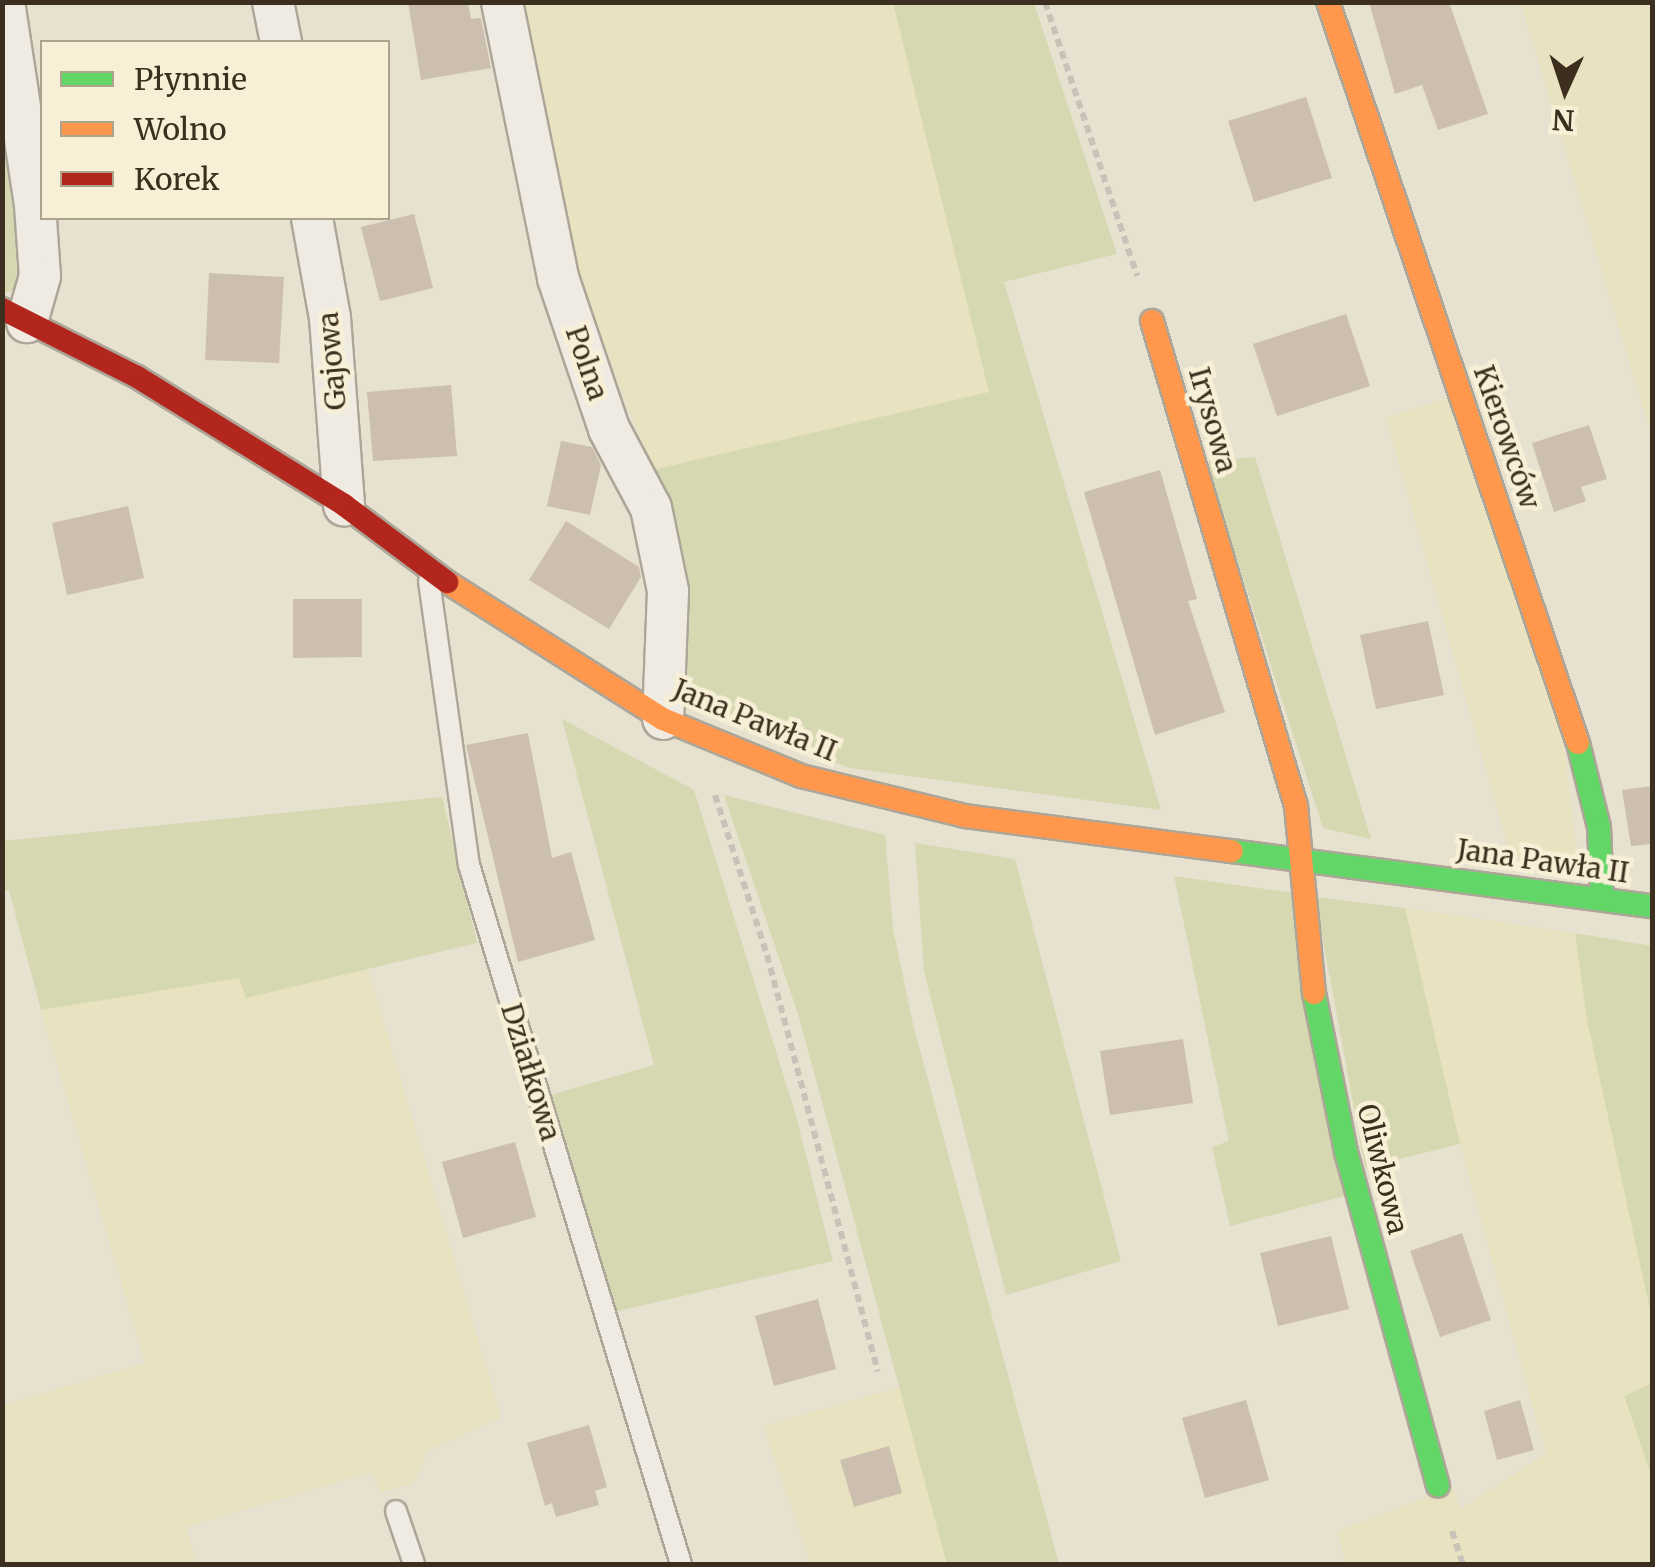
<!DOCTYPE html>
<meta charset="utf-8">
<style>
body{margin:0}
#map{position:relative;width:1655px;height:1567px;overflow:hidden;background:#e7e1d0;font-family:Merriweather,serif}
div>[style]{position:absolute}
.farmland>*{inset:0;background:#e8e2c0}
.green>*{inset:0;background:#d5d8b1}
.building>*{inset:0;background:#ccbfb0}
.path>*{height:6px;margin-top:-3px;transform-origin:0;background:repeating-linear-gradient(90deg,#c8c2b8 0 8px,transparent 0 13px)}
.roads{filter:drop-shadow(2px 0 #ada698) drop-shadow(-2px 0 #ada698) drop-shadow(0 2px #ada698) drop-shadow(0 -2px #ada698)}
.lane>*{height:20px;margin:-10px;padding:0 10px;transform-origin:10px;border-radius:10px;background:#efebe2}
.street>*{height:40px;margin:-20px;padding:0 20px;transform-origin:20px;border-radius:20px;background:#efebe2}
.fast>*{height:22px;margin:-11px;padding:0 11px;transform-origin:11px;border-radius:11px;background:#63d668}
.slow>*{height:22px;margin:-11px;padding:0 11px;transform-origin:11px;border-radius:11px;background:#ff974d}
.jam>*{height:22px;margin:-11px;padding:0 11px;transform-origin:11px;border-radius:11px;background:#b3261e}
span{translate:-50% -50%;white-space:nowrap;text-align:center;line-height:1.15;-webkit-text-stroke:9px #f8f0d6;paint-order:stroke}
.street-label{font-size:28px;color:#3d2f1f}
.frame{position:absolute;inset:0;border:5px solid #3d2f1f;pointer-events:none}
.legend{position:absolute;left:40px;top:40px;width:350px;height:180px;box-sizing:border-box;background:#f8f0d6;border:2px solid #ada38d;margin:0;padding:12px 18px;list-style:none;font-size:30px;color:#3d2f1f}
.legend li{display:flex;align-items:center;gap:20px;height:50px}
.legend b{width:50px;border:2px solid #ada38d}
.north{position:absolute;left:1515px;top:40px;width:100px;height:100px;-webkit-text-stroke:8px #f8f0d6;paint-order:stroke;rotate:183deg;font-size:28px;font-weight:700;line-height:40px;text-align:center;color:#3d2f1f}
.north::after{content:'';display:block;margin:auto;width:35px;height:45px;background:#3d2f1f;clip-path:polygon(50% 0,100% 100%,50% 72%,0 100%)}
</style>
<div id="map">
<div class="farmland">
<div style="clip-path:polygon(518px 3px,893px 3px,989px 392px,652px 470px,572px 260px)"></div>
<div style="clip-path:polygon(1521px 3px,1652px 3px,1652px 437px)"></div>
<div style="clip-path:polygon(1453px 396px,1561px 721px,1578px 862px,1565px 867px,1511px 857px,1386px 418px)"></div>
<div style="clip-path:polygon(1405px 908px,1575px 933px,1652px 1319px,1652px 1383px,1624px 1396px,1652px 1477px,1652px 1564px,1346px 1564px,1338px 1531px,1454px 1487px,1460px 1509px,1546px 1454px,1460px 1144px)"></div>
<div style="clip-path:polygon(368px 969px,501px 1417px,427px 1451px,414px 1483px,380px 1492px,372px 1472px,186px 1527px,197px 1564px,3px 1564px,3px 1405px,145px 1363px,41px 1010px,239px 978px,246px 998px)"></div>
<div style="clip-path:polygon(900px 1387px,947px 1564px,811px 1564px,763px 1426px)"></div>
</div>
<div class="green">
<div style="clip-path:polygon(893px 3px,1034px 3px,1117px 254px,1004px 282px,1161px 810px,850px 768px,672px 703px,652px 470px,989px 392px)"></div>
<div style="clip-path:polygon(2px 130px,26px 288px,3px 293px)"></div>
<div style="clip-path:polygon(1255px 457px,1371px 839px,1323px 828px,1206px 462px)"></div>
<div style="clip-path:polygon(562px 719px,694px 790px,795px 1112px,833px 1261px,614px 1312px,547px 1096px,654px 1065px)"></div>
<div style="clip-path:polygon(724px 795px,885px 835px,893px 929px,913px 1024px,1059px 1564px,947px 1564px,799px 1017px)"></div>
<div style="clip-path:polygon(442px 797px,477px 943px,246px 998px,239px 978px,41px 1010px,9px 890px,3px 892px,3px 841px)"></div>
<div style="clip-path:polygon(915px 843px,1015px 859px,1121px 1261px,1006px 1295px,924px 971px)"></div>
<div style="clip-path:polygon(1174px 876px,1294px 893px,1348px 1195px,1230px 1226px,1212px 1147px,1229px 1141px)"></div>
<div style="clip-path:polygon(1315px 897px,1405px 908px,1460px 1144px,1365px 1167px)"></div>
<div style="clip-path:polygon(1575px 933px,1652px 946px,1652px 1319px,1587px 1020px)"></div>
<div style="clip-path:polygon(1652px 1383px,1652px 1477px,1624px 1396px)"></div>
</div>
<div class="building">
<div style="clip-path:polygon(408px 2px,468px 2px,471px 19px,481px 18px,491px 68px,421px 80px)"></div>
<div style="clip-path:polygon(1369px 2px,1449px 2px,1488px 114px,1438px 130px,1422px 85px,1395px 94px)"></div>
<div style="clip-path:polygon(1306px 97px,1332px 178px,1254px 202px,1228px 121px)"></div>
<div style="clip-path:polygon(414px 214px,433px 288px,380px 301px,361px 227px)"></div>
<div style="clip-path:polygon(209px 273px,284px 277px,279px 363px,205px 360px)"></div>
<div style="clip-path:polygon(1346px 314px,1370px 386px,1277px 416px,1253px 344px)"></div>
<div style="clip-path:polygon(451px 385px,457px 456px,373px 461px,367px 392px)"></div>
<div style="clip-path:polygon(1589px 425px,1607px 479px,1581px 487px,1586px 501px,1554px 512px,1532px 443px)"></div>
<div style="clip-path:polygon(561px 441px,592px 447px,601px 465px,590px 515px,547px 506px)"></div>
<div style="clip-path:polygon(1160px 470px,1197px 599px,1188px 601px,1225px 712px,1155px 735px,1084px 492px)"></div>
<div style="clip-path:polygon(128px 506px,144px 578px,67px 595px,52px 523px)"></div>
<div style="clip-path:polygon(566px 521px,639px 567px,641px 577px,609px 629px,529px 580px)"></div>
<div style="clip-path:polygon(293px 599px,362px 599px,362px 657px,293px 658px)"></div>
<div style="clip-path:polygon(1428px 621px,1444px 695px,1376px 709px,1360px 635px)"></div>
<div style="clip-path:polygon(528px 733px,552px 858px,571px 852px,595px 940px,518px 962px,466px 745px)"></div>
<div style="clip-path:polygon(1652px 786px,1652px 844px,1631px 846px,1622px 790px)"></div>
<div style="clip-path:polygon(1183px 1039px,1193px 1103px,1110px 1115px,1100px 1051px)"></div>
<div style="clip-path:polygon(515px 1142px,536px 1217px,463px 1238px,442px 1162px)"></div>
<div style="clip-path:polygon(1462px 1233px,1491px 1320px,1440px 1337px,1410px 1251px)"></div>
<div style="clip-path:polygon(1331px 1236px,1349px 1309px,1278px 1326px,1260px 1253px)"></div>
<div style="clip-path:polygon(818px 1299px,836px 1369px,774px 1386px,755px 1316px)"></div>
<div style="clip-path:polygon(1246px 1400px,1269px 1480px,1205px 1498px,1182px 1418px)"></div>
<div style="clip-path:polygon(1520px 1400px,1534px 1450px,1497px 1460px,1484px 1411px)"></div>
<div style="clip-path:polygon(589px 1425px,607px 1487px,595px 1491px,599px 1505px,556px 1517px,552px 1503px,545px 1506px,527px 1443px)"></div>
<div style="clip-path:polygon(889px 1446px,902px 1493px,854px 1507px,840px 1460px)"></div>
</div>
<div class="path">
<div style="left:1045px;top:2px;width:289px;rotate:71.4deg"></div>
<div style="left:715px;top:795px;width:168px;rotate:72deg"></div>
<div style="left:767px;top:955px;width:431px;rotate:75.1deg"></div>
<div style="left:1452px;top:1531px;width:35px;rotate:72deg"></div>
</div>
<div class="roads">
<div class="lane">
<div style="left:429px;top:581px;width:287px;rotate:82deg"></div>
<div style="left:469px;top:865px;width:730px;rotate:73.13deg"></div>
<div style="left:396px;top:1511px;width:56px;rotate:71.2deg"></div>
</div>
<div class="street">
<div style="left:4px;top:2px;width:205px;rotate:81.3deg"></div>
<div style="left:35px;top:205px;width:71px;rotate:86deg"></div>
<div style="left:40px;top:276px;width:48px;rotate:105.8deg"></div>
<div style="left:273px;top:2px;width:41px;rotate:78.7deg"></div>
<div style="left:502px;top:2px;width:282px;rotate:78.5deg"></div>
<div style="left:558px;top:278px;width:159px;rotate:71.3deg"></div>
<div style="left:609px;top:429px;width:89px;rotate:62deg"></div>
<div style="left:651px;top:508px;width:85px;rotate:78.4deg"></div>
<div style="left:668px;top:591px;width:128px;rotate:92.2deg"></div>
<div style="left:312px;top:218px;width:102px;rotate:79.8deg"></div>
<div style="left:330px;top:318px;width:188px;rotate:85.7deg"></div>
</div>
<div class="fast">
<div style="left:1578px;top:743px;width:87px;rotate:76deg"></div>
<div style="left:1599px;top:827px;width:70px;rotate:87.5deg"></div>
<div style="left:1232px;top:851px;width:424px;rotate:7.5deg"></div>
<div style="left:1314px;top:993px;width:162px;rotate:78.6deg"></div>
<div style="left:1346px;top:1152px;width:346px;rotate:74.6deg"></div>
</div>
<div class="slow">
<div style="left:1328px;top:2px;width:782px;rotate:71.36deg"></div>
<div style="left:1152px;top:321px;width:506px;rotate:73.46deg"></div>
<div style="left:1296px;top:806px;width:188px;rotate:84.5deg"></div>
<div style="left:447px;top:582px;width:256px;rotate:32.4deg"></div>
<div style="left:663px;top:719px;width:149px;rotate:22.4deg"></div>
<div style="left:801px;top:776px;width:169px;rotate:13.7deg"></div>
<div style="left:965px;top:816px;width:269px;rotate:7.5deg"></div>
</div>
<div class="jam">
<div style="left:2px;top:309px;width:151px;rotate:26.7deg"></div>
<div style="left:137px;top:377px;width:243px;rotate:31.7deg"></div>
<div style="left:344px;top:505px;width:129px;rotate:36.8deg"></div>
</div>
</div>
<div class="street-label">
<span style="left:332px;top:361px;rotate:-95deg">Gajowa</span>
<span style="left:587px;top:363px;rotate:71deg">Polna</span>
<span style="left:1213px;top:420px;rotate:74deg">Irysowa</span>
<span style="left:1507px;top:437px;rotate:71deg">Kierowców</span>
<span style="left:755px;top:720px;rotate:22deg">Jana Pawła II</span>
<span style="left:1543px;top:861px;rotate:8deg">Jana Pawła II</span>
<span style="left:531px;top:1072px;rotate:73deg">Działkowa</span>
<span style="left:1383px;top:1169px;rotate:76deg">Oliwkowa</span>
</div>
<div class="frame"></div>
<ul class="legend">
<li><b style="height:12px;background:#63d668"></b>Płynnie</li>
<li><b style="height:12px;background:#ff974d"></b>Wolno</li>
<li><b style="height:12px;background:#b3261e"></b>Korek</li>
</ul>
<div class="north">N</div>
</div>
